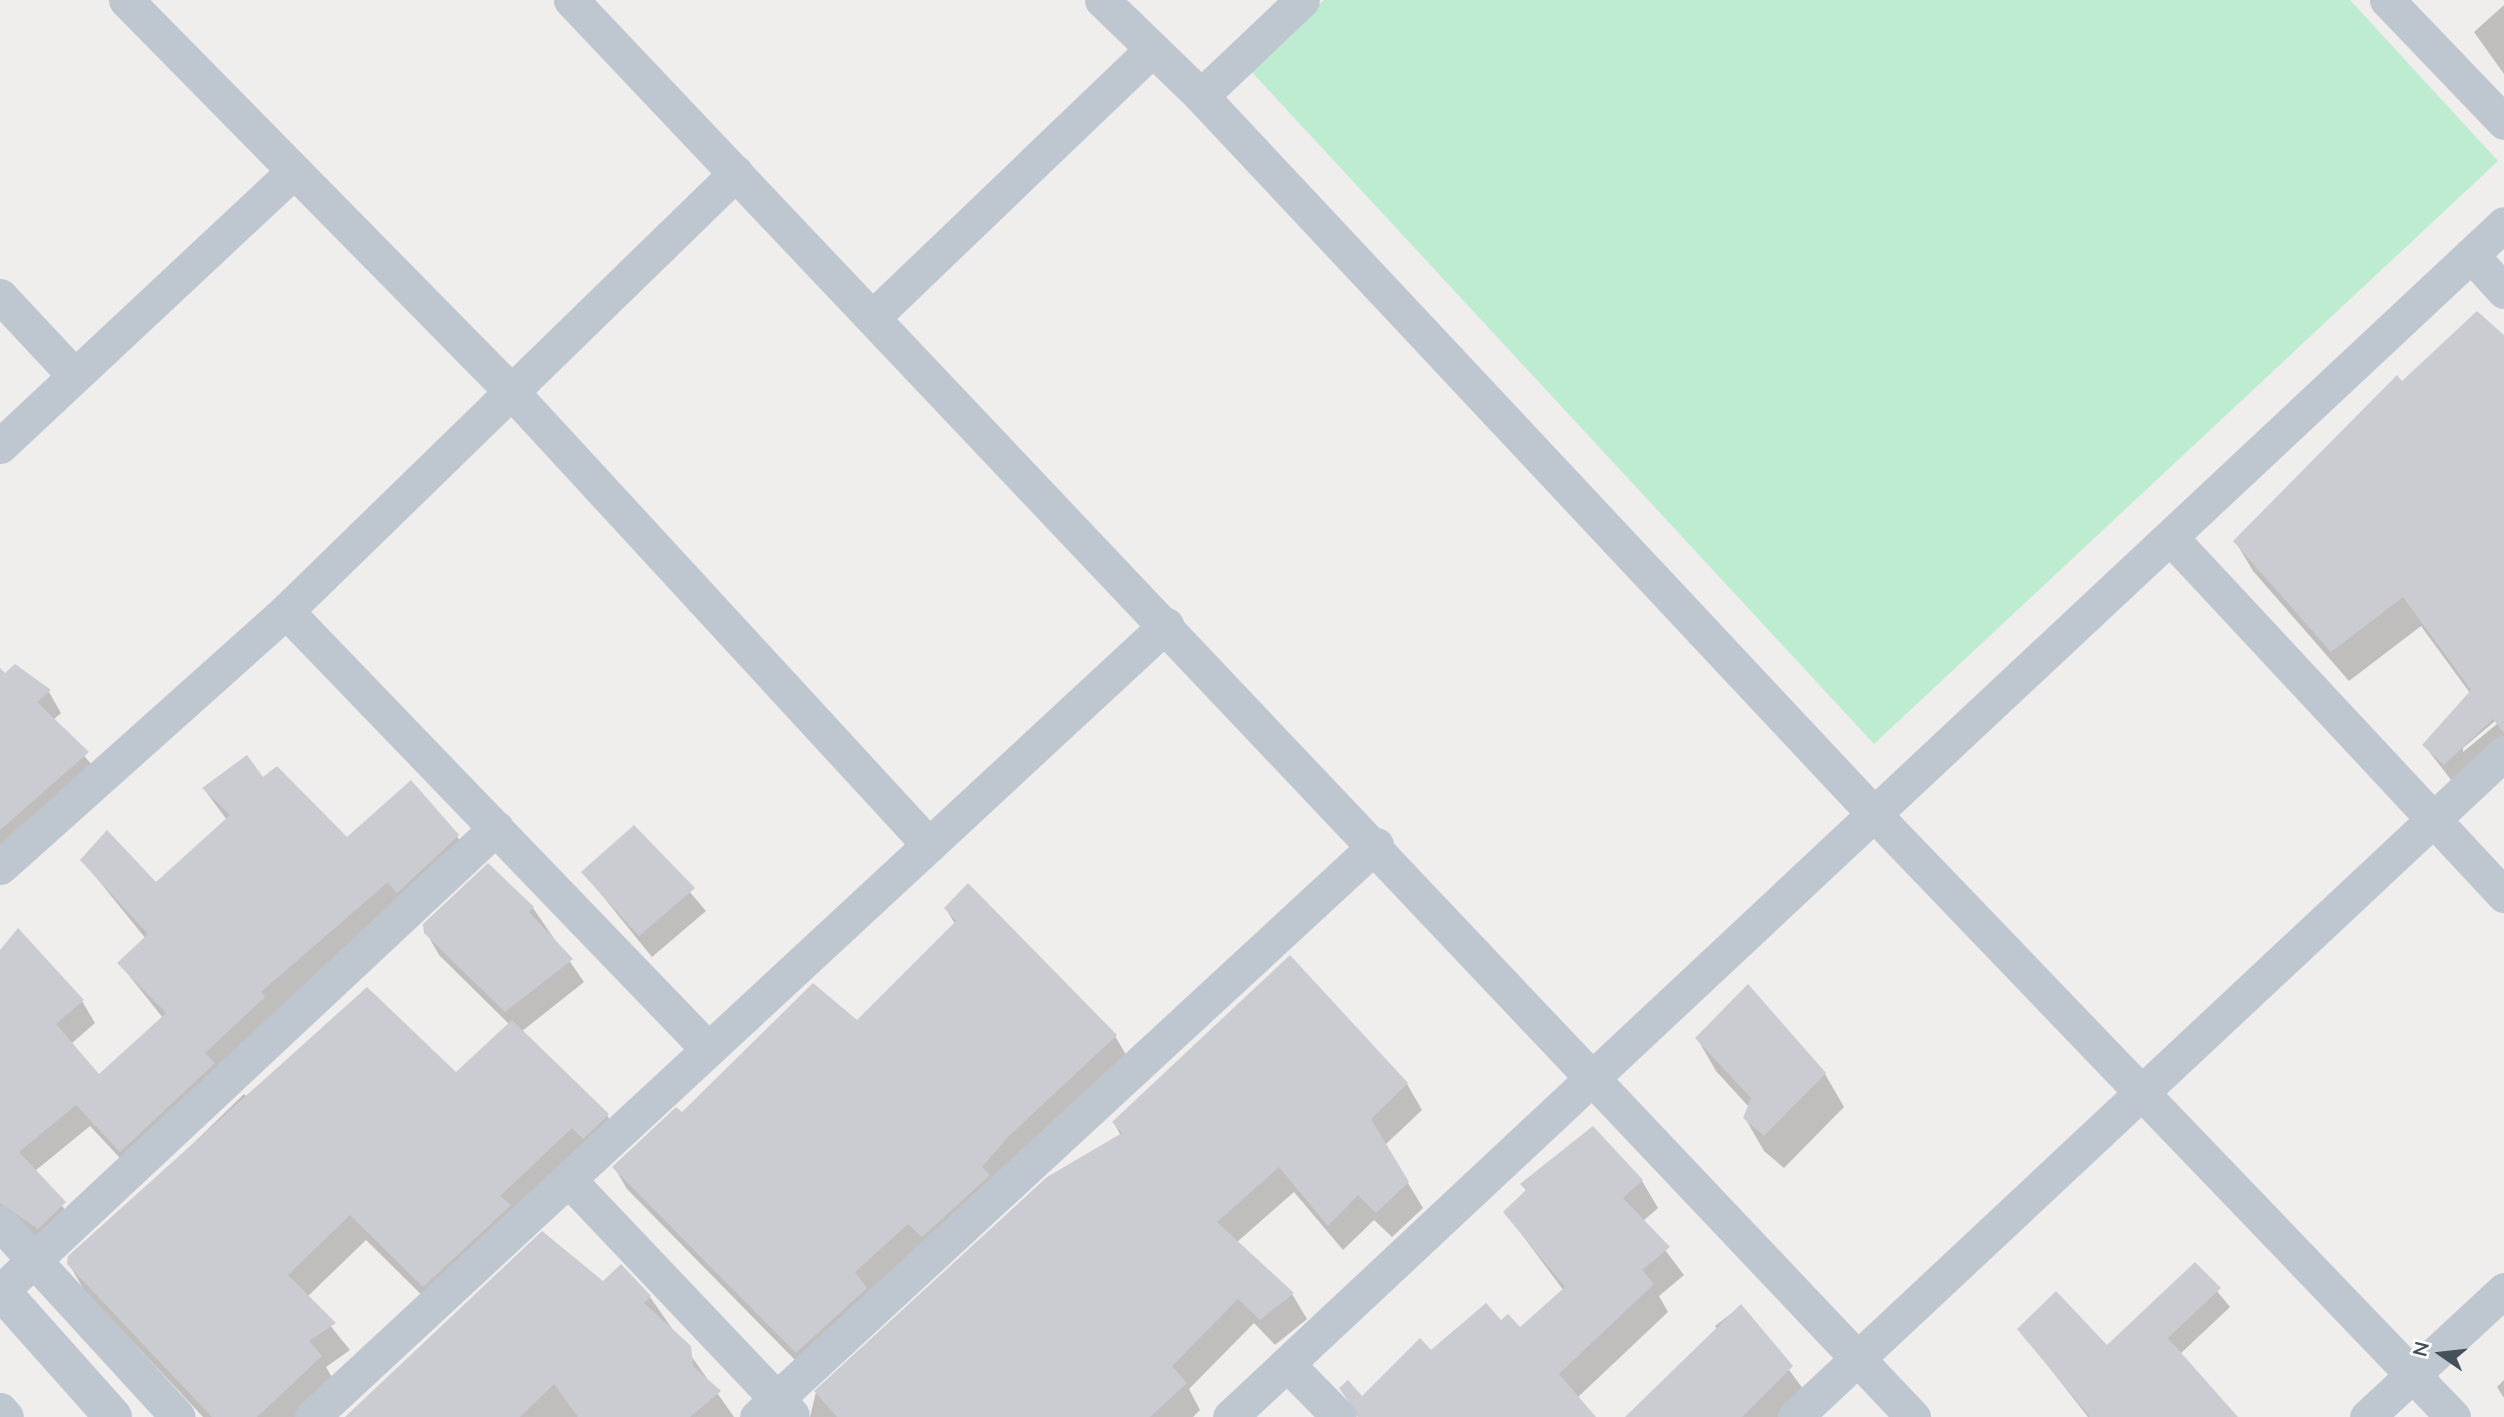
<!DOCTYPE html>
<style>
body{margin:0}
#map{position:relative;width:2504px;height:1417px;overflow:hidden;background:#f0eded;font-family:Lato,sans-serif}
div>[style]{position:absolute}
.green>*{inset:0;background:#bdecd0}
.shadow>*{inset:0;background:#0003}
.building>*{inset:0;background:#caccd2}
.minor>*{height:35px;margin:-17.5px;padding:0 17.5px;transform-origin:17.5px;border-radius:17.5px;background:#bec7cf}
.tertiary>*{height:38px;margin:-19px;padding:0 19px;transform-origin:19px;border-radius:19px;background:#bec7cf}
span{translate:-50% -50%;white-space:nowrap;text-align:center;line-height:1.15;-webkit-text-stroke:5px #fff;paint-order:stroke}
.north{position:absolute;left:2406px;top:1319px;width:70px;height:70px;-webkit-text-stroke:5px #fff;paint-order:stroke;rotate:284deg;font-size:19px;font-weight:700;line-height:28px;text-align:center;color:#465059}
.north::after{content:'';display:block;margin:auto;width:24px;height:32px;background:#465059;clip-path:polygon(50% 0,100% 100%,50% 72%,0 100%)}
</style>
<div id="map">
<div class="green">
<div style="clip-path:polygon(1324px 0,2350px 0,2498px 161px,1874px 744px,1249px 69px)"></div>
</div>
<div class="shadow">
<div style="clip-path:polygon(2504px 5px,2504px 74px,2474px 32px)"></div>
<div style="clip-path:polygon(evenodd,2504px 340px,2504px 760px,2462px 794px,2424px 745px,2470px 693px,2421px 626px,2349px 681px,2253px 571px,2235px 541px,2402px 383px,2504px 340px,2501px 716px,2503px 719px,2463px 752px,2463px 748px,2501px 716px)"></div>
<div style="clip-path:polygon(0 680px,49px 692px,61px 713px,53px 720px,100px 774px,0 861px)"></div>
<div style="clip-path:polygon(263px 779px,347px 839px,457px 836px,470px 859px,134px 1173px,90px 1126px,35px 1171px,78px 1226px,51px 1251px,0 1223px,0 953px,82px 1001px,95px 1023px,71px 1044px,99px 1076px,163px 1018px,119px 963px,146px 939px,82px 860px,156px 884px,227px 820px,204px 789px)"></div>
<div style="clip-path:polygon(634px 827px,706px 911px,652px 957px,583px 872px)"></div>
<div style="clip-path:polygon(533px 908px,584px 982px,521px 1032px,607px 1115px,623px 1142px,439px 1312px,366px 1240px,307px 1297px,350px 1350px,326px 1367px,336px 1384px,299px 1417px,203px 1417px,84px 1290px,69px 1264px,244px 1094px,248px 1098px,456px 1074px,510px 1025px,439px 955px,426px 932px)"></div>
<div style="clip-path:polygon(946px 909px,1115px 1036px,1128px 1058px,797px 1362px,627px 1189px,614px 1167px,682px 1114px,857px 1023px,955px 924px)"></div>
<div style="clip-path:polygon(1290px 957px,1407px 1084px,1422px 1110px,1385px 1145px,1423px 1208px,1392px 1237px,1374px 1220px,1343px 1250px,1294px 1192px,1237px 1242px,1292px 1294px,1307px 1319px,1275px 1345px,1254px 1323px,1189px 1389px,1200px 1410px,1193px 1417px,810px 1417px,816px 1392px,1121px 1136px,1114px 1123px)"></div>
<div style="clip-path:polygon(1697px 1038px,1825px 1074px,1844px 1107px,1784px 1168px,1764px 1151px,1745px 1118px,1749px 1107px,1716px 1071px)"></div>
<div style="clip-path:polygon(1642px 1181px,1658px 1208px,1643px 1221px,1684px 1275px,1659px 1296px,1668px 1312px,1577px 1398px,1594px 1417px,1358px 1417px,1341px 1388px,1362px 1398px,1431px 1352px,1500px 1322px,1519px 1330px,1564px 1291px,1505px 1212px,1527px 1192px,1522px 1185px)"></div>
<div style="clip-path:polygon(2195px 1264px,2230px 1307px,2180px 1354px,2235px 1417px,2088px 1417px,2019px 1329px,2107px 1347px)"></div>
<div style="clip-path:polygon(603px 1283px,650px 1297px,734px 1417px,354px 1417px)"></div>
<div style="clip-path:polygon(1741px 1306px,1807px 1394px,1784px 1417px,1628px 1417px,1720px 1334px,1715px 1326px)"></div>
<div style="clip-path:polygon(2504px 1380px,2504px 1398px,2497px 1387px)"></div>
</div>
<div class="building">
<div style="clip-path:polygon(2477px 311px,2504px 335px,2504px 733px,2493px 719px,2444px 765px,2422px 745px,2471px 690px,2403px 597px,2331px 652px,2233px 541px,2397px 375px,2402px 381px)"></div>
<div style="clip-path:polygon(15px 664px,51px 690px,37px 702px,89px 752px,0 830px,0 668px,5px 673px)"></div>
<div style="clip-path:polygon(247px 755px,263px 777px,277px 766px,347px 837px,411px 780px,459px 835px,397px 893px,388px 882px,261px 992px,265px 997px,205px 1053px,215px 1063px,120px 1152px,76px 1105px,19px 1152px,66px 1202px,38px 1229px,0 1203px,0 950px,18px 928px,84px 1000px,56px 1024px,99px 1074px,166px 1013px,117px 963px,148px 934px,80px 860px,107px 830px,156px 882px,230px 815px,202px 788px)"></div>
<div style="clip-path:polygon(634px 825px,695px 888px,639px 936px,581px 872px)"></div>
<div style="clip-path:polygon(488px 863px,534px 907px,529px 912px,573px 959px,505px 1012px,424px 933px,423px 924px)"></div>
<div style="clip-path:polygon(968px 883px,1117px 1035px,1008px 1137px,982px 1167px,990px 1175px,922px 1237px,908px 1224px,855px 1272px,867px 1288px,796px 1353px,612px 1167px,676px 1107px,682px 1112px,813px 983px,857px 1020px,956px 921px,944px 908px)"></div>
<div style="clip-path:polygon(1290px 955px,1408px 1083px,1371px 1119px,1409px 1182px,1376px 1213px,1358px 1195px,1328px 1226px,1279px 1167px,1217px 1222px,1294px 1293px,1260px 1320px,1238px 1299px,1172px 1366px,1187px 1383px,1150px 1417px,837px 1417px,814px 1391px,1047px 1177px,1122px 1133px,1112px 1122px)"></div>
<div style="clip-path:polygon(1748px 984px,1826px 1073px,1764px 1136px,1743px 1118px,1751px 1098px,1695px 1038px)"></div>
<div style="clip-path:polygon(367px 987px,456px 1072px,512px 1020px,609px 1114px,583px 1139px,572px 1128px,500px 1196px,511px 1205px,423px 1287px,350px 1215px,288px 1275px,336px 1323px,309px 1341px,322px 1356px,257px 1417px,212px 1417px,67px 1264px,68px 1256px)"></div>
<div style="clip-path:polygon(1593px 1126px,1643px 1180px,1623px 1198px,1670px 1247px,1642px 1270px,1654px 1284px,1559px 1374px,1596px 1417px,1359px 1417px,1339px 1388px,1348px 1380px,1362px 1396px,1420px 1338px,1431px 1350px,1486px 1303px,1501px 1320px,1508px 1314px,1520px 1327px,1565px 1287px,1503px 1212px,1526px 1190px,1520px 1184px)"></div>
<div style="clip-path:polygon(542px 1231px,603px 1281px,621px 1264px,651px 1296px,644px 1303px,691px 1346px,693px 1366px,721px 1391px,690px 1417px,578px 1417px,554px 1384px,520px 1417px,345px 1417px)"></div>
<div style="clip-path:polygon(2195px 1262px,2221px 1288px,2168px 1338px,2238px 1417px,2090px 1417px,2017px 1329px,2056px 1291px,2107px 1345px)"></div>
<div style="clip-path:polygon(1741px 1304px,1793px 1366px,1742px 1417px,1625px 1417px)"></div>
</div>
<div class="minor">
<div style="left:126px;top:0;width:546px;rotate:45.45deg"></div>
<div style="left:509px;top:389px;width:620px;rotate:47.35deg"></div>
<div style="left:571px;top:0;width:1952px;rotate:46.56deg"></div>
<div style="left:1102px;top:0;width:138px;rotate:44.1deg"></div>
<div style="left:1201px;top:96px;width:984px;rotate:46.85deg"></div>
<div style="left:1874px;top:814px;width:836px;rotate:46.16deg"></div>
<div style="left:2387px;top:0;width:169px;rotate:46.2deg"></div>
<div style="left:1201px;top:96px;width:139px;rotate:-43.5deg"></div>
<div style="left:2471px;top:255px;width:49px;rotate:47.5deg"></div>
<div style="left:0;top:296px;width:108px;rotate:46.9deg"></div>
<div style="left:873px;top:317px;width:387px;rotate:-43.8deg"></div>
<div style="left:0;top:446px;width:400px;rotate:-43.1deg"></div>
<div style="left:2170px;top:537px;width:490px;rotate:47deg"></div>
<div style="left:286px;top:611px;width:608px;rotate:46.07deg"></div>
<div style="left:0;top:867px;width:384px;rotate:-41.8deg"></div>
<div style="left:286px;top:611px;width:628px;rotate:-44.23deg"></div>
<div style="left:568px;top:1179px;width:325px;rotate:46.5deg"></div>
<div style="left:0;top:1223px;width:263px;rotate:47.5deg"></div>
<div style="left:1px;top:1291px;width:678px;rotate:-43.09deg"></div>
<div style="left:1287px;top:1364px;width:74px;rotate:45.5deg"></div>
<div style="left:0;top:1410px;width:9px;rotate:49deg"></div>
<div style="left:312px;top:1417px;width:1165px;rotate:-42.84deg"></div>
<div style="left:757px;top:1417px;width:843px;rotate:-42.74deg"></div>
<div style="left:1230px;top:1417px;width:1745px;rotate:-43.12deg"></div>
<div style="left:1795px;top:1417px;width:971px;rotate:-43.12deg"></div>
<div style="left:2367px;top:1417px;width:187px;rotate:-42.8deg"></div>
</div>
<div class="tertiary">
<div style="left:0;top:1290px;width:170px;rotate:48.3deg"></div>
</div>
<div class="north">N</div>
</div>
